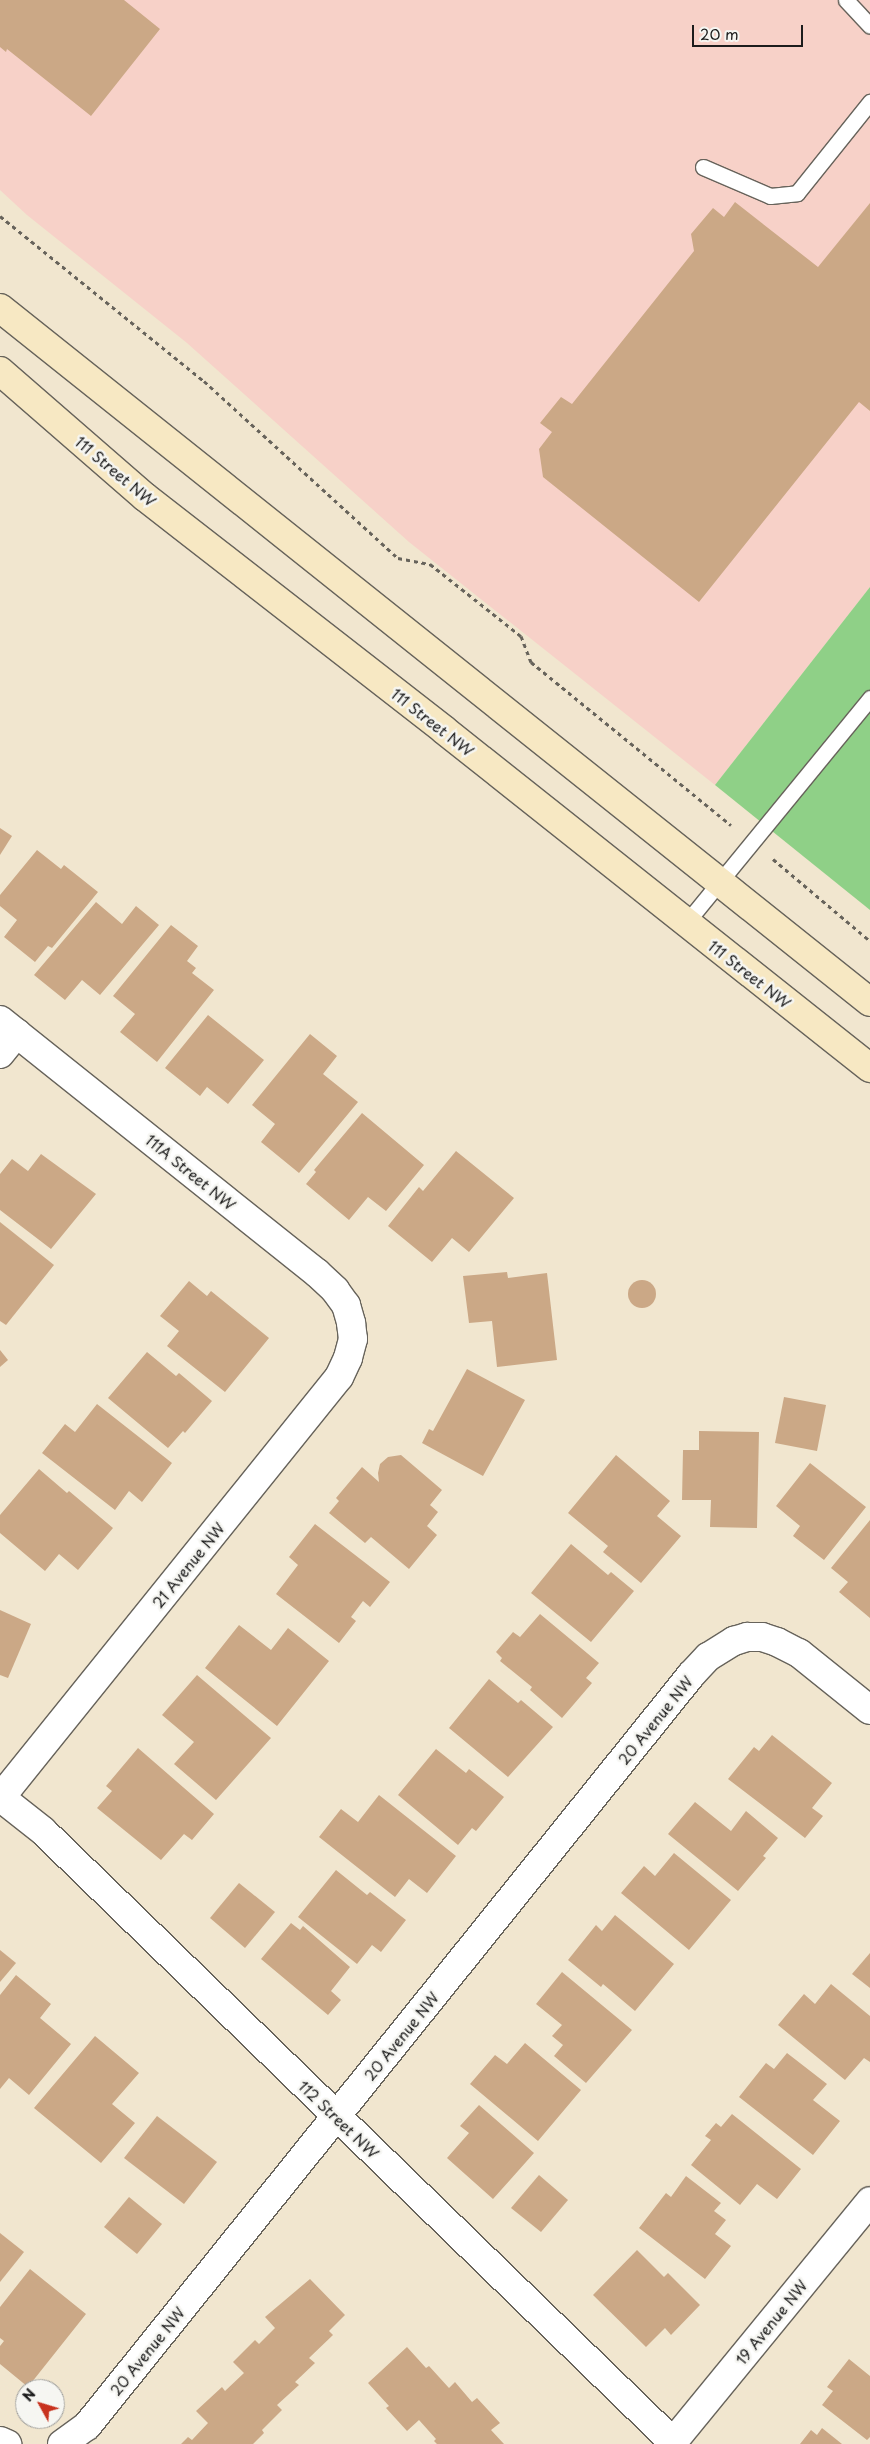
<!DOCTYPE html>
<style>
body{margin:0}
#map{position:relative;width:870px;height:2444px;overflow:hidden;background:#f1e6cf;font-family:"Playpen Sans",sans-serif}
div>[style]{position:absolute}
.built>*{inset:0;background:#f7d1c8}
.green>*{inset:0;background:#8fd087}
.building>*{inset:0;background:#cba886}
.round{border-radius:50%}
.path>*{height:3px;margin-top:-1.5px;transform-origin:0;background:repeating-linear-gradient(90deg,#67635b 0 4px,transparent 0 8px)}
.roads{filter:drop-shadow(1px 0 #67635b) drop-shadow(-1px 0 #67635b) drop-shadow(0 1px #67635b) drop-shadow(0 -1px #67635b)}
.service>*{height:15px;margin:-7.5px;padding:0 7.5px;transform-origin:7.5px;border-radius:7.5px;background:#fff}
.minor>*{height:28px;margin:-14px;padding:0 14px;transform-origin:14px;border-radius:14px;background:#fff}
.secondary>*{height:28px;margin:-14px;padding:0 14px;transform-origin:14px;border-radius:14px;background:#f7e8c3}
span{translate:-50% -50%;white-space:nowrap;text-align:center;line-height:1.15;-webkit-text-stroke:5px #f6f6f2;paint-order:stroke}
.street-label{font-size:15px;color:#1c1c1c}
.north{position:absolute;left:15px;top:2379px;width:50px;height:50px;box-sizing:border-box;background:#f6f6f2;border:1px solid #9f9f9c;border-radius:50%;rotate:309deg;font-size:14px;font-weight:700;line-height:20px;text-align:center;color:#1c1c1c}
.north::after{content:'';display:block;margin:auto;width:18px;height:22px;background:#c8321e;clip-path:polygon(50% 0,100% 100%,50% 72%,0 100%)}
.scale{position:absolute;left:692px;top:25px;width:111px;height:22px;box-sizing:border-box;border:2px solid #1c1c1c;border-top:0;padding-left:6px;font-size:15px;line-height:18px;white-space:nowrap;color:#1c1c1c;-webkit-text-stroke:4px #f6f6f2;paint-order:stroke}
</style>
<div id="map">
<div class="built">
<div style="clip-path:polygon(0 0,870px 0,870px 587px,715px 785px,409px 542px,187px 343px,27px 215px,0 190px)"></div>
</div>
<div class="green">
<div style="clip-path:polygon(870px 587px,870px 910px,715px 785px)"></div>
</div>
<div class="building">
<div style="clip-path:polygon(0 0,124px 0,160px 29px,91px 116px,7px 49px,6px 52px,0 47px)"></div>
<div style="clip-path:polygon(735px 202px,818px 267px,870px 203px,870px 411px,859px 402px,699px 602px,543px 477px,539px 449px,552px 432px,540px 423px,561px 397px,572px 404px,694px 251px,691px 234px,713px 208px,724px 217px)"></div>
<div style="clip-path:polygon(0 828px,12px 836px,0 855px)"></div>
<div style="clip-path:polygon(37px 850px,61px 869px,64px 865px,98px 892px,52px 948px,48px 946px,35px 962px,4px 937px,17px 920px,0 906px,0 895px)"></div>
<div style="clip-path:polygon(96px 902px,122px 924px,136px 906px,159px 925px,100px 995px,82px 980px,65px 1000px,34px 975px)"></div>
<div style="clip-path:polygon(171px 925px,198px 946px,187px 961px,196px 968px,192px 973px,214px 990px,157px 1062px,120px 1032px,135px 1014px,113px 996px)"></div>
<div style="clip-path:polygon(208px 1015px,264px 1060px,228px 1104px,207px 1087px,200px 1096px,165px 1068px)"></div>
<div style="clip-path:polygon(310px 1034px,337px 1056px,323px 1074px,358px 1102px,299px 1173px,261px 1142px,275px 1124px,252px 1105px)"></div>
<div style="clip-path:polygon(362px 1113px,424px 1165px,386px 1211px,368px 1197px,349px 1220px,306px 1184px,316px 1172px,314px 1170px)"></div>
<div style="clip-path:polygon(456px 1151px,514px 1198px,469px 1252px,452px 1238px,432px 1262px,388px 1226px,419px 1187px,423px 1191px)"></div>
<div style="clip-path:polygon(41px 1154px,96px 1194px,51px 1249px,0 1210px,0 1174px,12px 1159px,28px 1171px)"></div>
<div style="clip-path:polygon(0 1222px,54px 1265px,6px 1325px,0 1321px)"></div>
<div style="clip-path:polygon(507px 1272px,508px 1278px,547px 1273px,557px 1360px,497px 1367px,492px 1321px,469px 1323px,463px 1276px)"></div>
<div class="round" style="left:628px;top:1280px;width:28px;height:28px"></div>
<div style="clip-path:polygon(189px 1281px,207px 1296px,211px 1291px,269px 1338px,225px 1392px,167px 1346px,179px 1331px,160px 1316px)"></div>
<div style="clip-path:polygon(0 1350px,8px 1360px,0 1367px)"></div>
<div style="clip-path:polygon(147px 1352px,176px 1376px,179px 1373px,212px 1401px,185px 1433px,183px 1431px,168px 1448px,108px 1398px)"></div>
<div style="clip-path:polygon(467px 1369px,525px 1400px,483px 1476px,422px 1443px,429px 1429px,433px 1431px)"></div>
<div style="clip-path:polygon(784px 1397px,826px 1405px,817px 1451px,775px 1443px)"></div>
<div style="clip-path:polygon(97px 1404px,172px 1463px,142px 1502px,129px 1491px,115px 1510px,42px 1453px,65px 1424px,75px 1432px)"></div>
<div style="clip-path:polygon(699px 1431px,759px 1432px,757px 1528px,710px 1527px,711px 1500px,682px 1500px,683px 1450px,699px 1450px)"></div>
<div style="clip-path:polygon(401px 1455px,442px 1490px,430px 1505px,438px 1512px,427px 1526px,437px 1535px,409px 1569px,371px 1537px,365px 1543px,329px 1513px,339px 1501px,336px 1498px,362px 1467px,379px 1482px,378px 1473px,380px 1464px,388px 1457px)"></div>
<div style="clip-path:polygon(616px 1455px,670px 1501px,657px 1516px,681px 1536px,641px 1583px,603px 1552px,608px 1546px,568px 1513px)"></div>
<div style="clip-path:polygon(810px 1463px,866px 1507px,824px 1560px,793px 1536px,800px 1526px,776px 1506px)"></div>
<div style="clip-path:polygon(39px 1469px,67px 1493px,69px 1491px,113px 1528px,78px 1570px,59px 1554px,45px 1571px,0 1533px,0 1515px)"></div>
<div style="clip-path:polygon(870px 1520px,870px 1618px,839px 1592px,848px 1582px,831px 1568px)"></div>
<div style="clip-path:polygon(315px 1524px,390px 1582px,370px 1607px,363px 1601px,351px 1617px,356px 1621px,339px 1643px,276px 1594px,298px 1565px,289px 1557px)"></div>
<div style="clip-path:polygon(571px 1544px,608px 1575px,611px 1572px,634px 1591px,591px 1642px,531px 1593px)"></div>
<div style="clip-path:polygon(0 1610px,31px 1624px,8px 1678px,0 1675px)"></div>
<div style="clip-path:polygon(540px 1614px,599px 1663px,586px 1678px,592px 1683px,562px 1718px,530px 1690px,532px 1687px,500px 1661px,502px 1658px,496px 1652px,513px 1632px,520px 1637px)"></div>
<div style="clip-path:polygon(239px 1625px,271px 1650px,288px 1628px,329px 1661px,277px 1726px,205px 1668px)"></div>
<div style="clip-path:polygon(197px 1675px,271px 1738px,216px 1800px,174px 1764px,194px 1742px,162px 1715px)"></div>
<div style="clip-path:polygon(489px 1679px,518px 1703px,521px 1700px,553px 1727px,508px 1777px,449px 1728px)"></div>
<div style="clip-path:polygon(772px 1735px,832px 1783px,812px 1808px,823px 1816px,805px 1838px,728px 1779px,754px 1747px,759px 1751px)"></div>
<div style="clip-path:polygon(138px 1748px,214px 1814px,192px 1840px,184px 1834px,161px 1860px,97px 1808px,112px 1791px,106px 1786px)"></div>
<div style="clip-path:polygon(436px 1749px,466px 1773px,469px 1769px,504px 1797px,476px 1831px,472px 1828px,458px 1845px,398px 1795px)"></div>
<div style="clip-path:polygon(379px 1795px,456px 1856px,427px 1893px,409px 1879px,395px 1897px,319px 1837px,341px 1809px,358px 1822px)"></div>
<div style="clip-path:polygon(695px 1802px,731px 1831px,746px 1811px,778px 1838px,763px 1856px,766px 1858px,738px 1891px,668px 1834px)"></div>
<div style="clip-path:polygon(674px 1853px,731px 1900px,689px 1950px,621px 1893px,644px 1866px,655px 1876px)"></div>
<div style="clip-path:polygon(336px 1870px,367px 1895px,370px 1892px,406px 1920px,381px 1952px,372px 1945px,357px 1964px,298px 1917px)"></div>
<div style="clip-path:polygon(239px 1883px,275px 1912px,245px 1948px,210px 1918px)"></div>
<div style="clip-path:polygon(615px 1915px,674px 1964px,635px 2011px,603px 1984px,601px 1987px,568px 1960px,596px 1925px,602px 1931px)"></div>
<div style="clip-path:polygon(291px 1923px,300px 1930px,303px 1926px,350px 1967px,331px 1991px,341px 2000px,328px 2015px,261px 1959px)"></div>
<div style="clip-path:polygon(0 1950px,16px 1963px,0 1982px)"></div>
<div style="clip-path:polygon(870px 1953px,870px 1988px,852px 1974px)"></div>
<div style="clip-path:polygon(562px 1972px,632px 2030px,586px 2083px,554px 2056px,563px 2045px,552px 2036px,562px 2025px,536px 2004px)"></div>
<div style="clip-path:polygon(16px 1975px,51px 2004px,40px 2018px,71px 2044px,29px 2095px,9px 2078px,0 2089px,0 1995px)"></div>
<div style="clip-path:polygon(831px 1984px,870px 2016px,870px 2062px,864px 2058px,845px 2080px,778px 2025px,804px 1994px,815px 2004px)"></div>
<div style="clip-path:polygon(95px 2036px,139px 2073px,112px 2104px,135px 2123px,101px 2163px,34px 2108px)"></div>
<div style="clip-path:polygon(525px 2043px,581px 2090px,538px 2141px,470px 2084px,495px 2055px,507px 2064px)"></div>
<div style="clip-path:polygon(787px 2053px,827px 2084px,813px 2100px,840px 2121px,813px 2155px,739px 2097px,766px 2063px,774px 2069px)"></div>
<div style="clip-path:polygon(479px 2105px,534px 2153px,493px 2199px,447px 2158px,469px 2133px,460px 2126px)"></div>
<div style="clip-path:polygon(732px 2114px,801px 2169px,777px 2199px,757px 2184px,740px 2205px,691px 2165px,711px 2140px,705px 2136px,716px 2123px,721px 2127px)"></div>
<div style="clip-path:polygon(157px 2116px,217px 2162px,184px 2204px,124px 2158px)"></div>
<div style="clip-path:polygon(539px 2175px,568px 2200px,541px 2232px,511px 2208px)"></div>
<div style="clip-path:polygon(686px 2176px,721px 2203px,714px 2211px,726px 2220px,715px 2234px,731px 2246px,705px 2279px,639px 2228px,666px 2193px,671px 2197px)"></div>
<div style="clip-path:polygon(129px 2197px,162px 2224px,137px 2254px,104px 2227px)"></div>
<div style="clip-path:polygon(0 2233px,24px 2252px,0 2282px)"></div>
<div style="clip-path:polygon(637px 2250px,664px 2277px,668px 2273px,700px 2305px,671px 2335px,665px 2328px,646px 2347px,593px 2295px)"></div>
<div style="clip-path:polygon(30px 2269px,86px 2314px,28px 2387px,0 2364px,0 2346px,4px 2341px,0 2338px,0 2307px)"></div>
<div style="clip-path:polygon(310px 2279px,345px 2315px,329px 2331px,333px 2335px,309px 2358px,315px 2363px,295px 2382px,299px 2385px,277px 2405px,282px 2410px,262px 2430px,264px 2433px,253px 2444px,181px 2444px,188px 2437px,192px 2440px,208px 2423px,196px 2411px,222px 2387px,225px 2391px,244px 2373px,233px 2362px,255px 2340px,259px 2344px,275px 2328px,265px 2317px)"></div>
<div style="clip-path:polygon(407px 2347px,426px 2368px,429px 2366px,449px 2388px,455px 2382px,472px 2402px,477px 2398px,500px 2423px,491px 2430px,504px 2444px,437px 2444px,434px 2441px,436px 2439px,419px 2420px,407px 2431px,386px 2408px,389px 2406px,368px 2383px)"></div>
<div style="clip-path:polygon(849px 2359px,870px 2376px,870px 2437px,867px 2440px,822px 2405px,833px 2391px,827px 2387px)"></div>
<div style="clip-path:polygon(822px 2428px,842px 2444px,800px 2444px,811px 2430px,817px 2435px)"></div>
</div>
<div class="path">
<div style="left:0;top:216px;width:262px;rotate:39deg"></div>
<div style="left:204px;top:381px;width:263px;rotate:42.4deg"></div>
<div style="left:398px;top:558px;width:33px;rotate:11deg"></div>
<div style="left:430px;top:564px;width:116px;rotate:38.4deg"></div>
<div style="left:521px;top:636px;width:28px;rotate:69deg"></div>
<div style="left:531px;top:662px;width:258px;rotate:39.2deg"></div>
<div style="left:773px;top:859px;width:127px;rotate:40.2deg"></div>
</div>
<div class="roads">
<div class="service">
<div style="left:846px;top:0;width:35px;rotate:47deg"></div>
<div style="left:703px;top:167px;width:73px;rotate:23.4deg"></div>
<div style="left:770px;top:196px;width:27px;rotate:-6deg"></div>
<div style="left:797px;top:193px;width:117px;rotate:-51.3deg"></div>
<div style="left:686px;top:923px;width:291px;rotate:-50.7deg"></div>
</div>
<div class="minor">
<div style="left:0;top:1020px;width:406px;rotate:38.6deg"></div>
<div style="left:317px;top:1273px;width:25px;rotate:43deg"></div>
<div style="left:335px;top:1290px;width:19px;rotate:54deg"></div>
<div style="left:346px;top:1305px;width:19px;rotate:74deg"></div>
<div style="left:351px;top:1323px;width:16px;rotate:83deg"></div>
<div style="left:353px;top:1339px;width:20px;rotate:105deg"></div>
<div style="left:348px;top:1358px;width:21px;rotate:115deg"></div>
<div style="left:339px;top:1377px;width:539px;rotate:128.83deg"></div>
<div style="left:0;top:1054px;width:27px;rotate:-51deg"></div>
<div style="left:0;top:1797px;width:55px;rotate:38.3deg"></div>
<div style="left:43px;top:1831px;width:880px;rotate:44.13deg"></div>
<div style="left:0;top:2441px;width:8px;rotate:23deg"></div>
<div style="left:673px;top:2442px;width:311px;rotate:-50.7deg"></div>
<div style="left:62px;top:2444px;width:31px;rotate:-36deg"></div>
<div style="left:87px;top:2426px;width:964px;rotate:-51.19deg"></div>
<div style="left:691px;top:1675px;width:25px;rotate:-47deg"></div>
<div style="left:708px;top:1657px;width:31px;rotate:-32deg"></div>
<div style="left:734px;top:1641px;width:14px;rotate:-17deg"></div>
<div style="left:747px;top:1637px;width:15px"></div>
<div style="left:762px;top:1637px;width:16px;rotate:18deg"></div>
<div style="left:777px;top:1642px;width:25px;rotate:27deg"></div>
<div style="left:799px;top:1653px;width:91px;rotate:38.8deg"></div>
</div>
<div class="secondary">
<div style="left:0;top:308px;width:1113px;rotate:38.58deg"></div>
<div style="left:0;top:371px;width:192px;rotate:41deg"></div>
<div style="left:145px;top:497px;width:379px;rotate:37.9deg"></div>
<div style="left:444px;top:730px;width:544px;rotate:38.43deg"></div>
</div>
</div>
<div class="street-label">
<span style="left:116px;top:471px;rotate:40deg">111 Street NW</span>
<span style="left:433px;top:722px;rotate:38deg">111 Street NW</span>
<span style="left:750px;top:974px;rotate:38deg">111 Street NW</span>
<span style="left:191px;top:1172px;rotate:39deg">111A Street NW</span>
<span style="left:188px;top:1565px;rotate:-51deg">21 Avenue NW</span>
<span style="left:655px;top:1720px;rotate:-51deg">20 Avenue NW</span>
<span style="left:401px;top:2036px;rotate:-51deg">20 Avenue NW</span>
<span style="left:339px;top:2119px;rotate:44deg">112 Street NW</span>
<span style="left:771px;top:2322px;rotate:-51deg">19 Avenue NW</span>
<span style="left:147px;top:2351px;rotate:-51deg">20 Avenue NW</span>
</div>
<div class="north">N</div>
<div class="scale">20 m</div>
</div>
